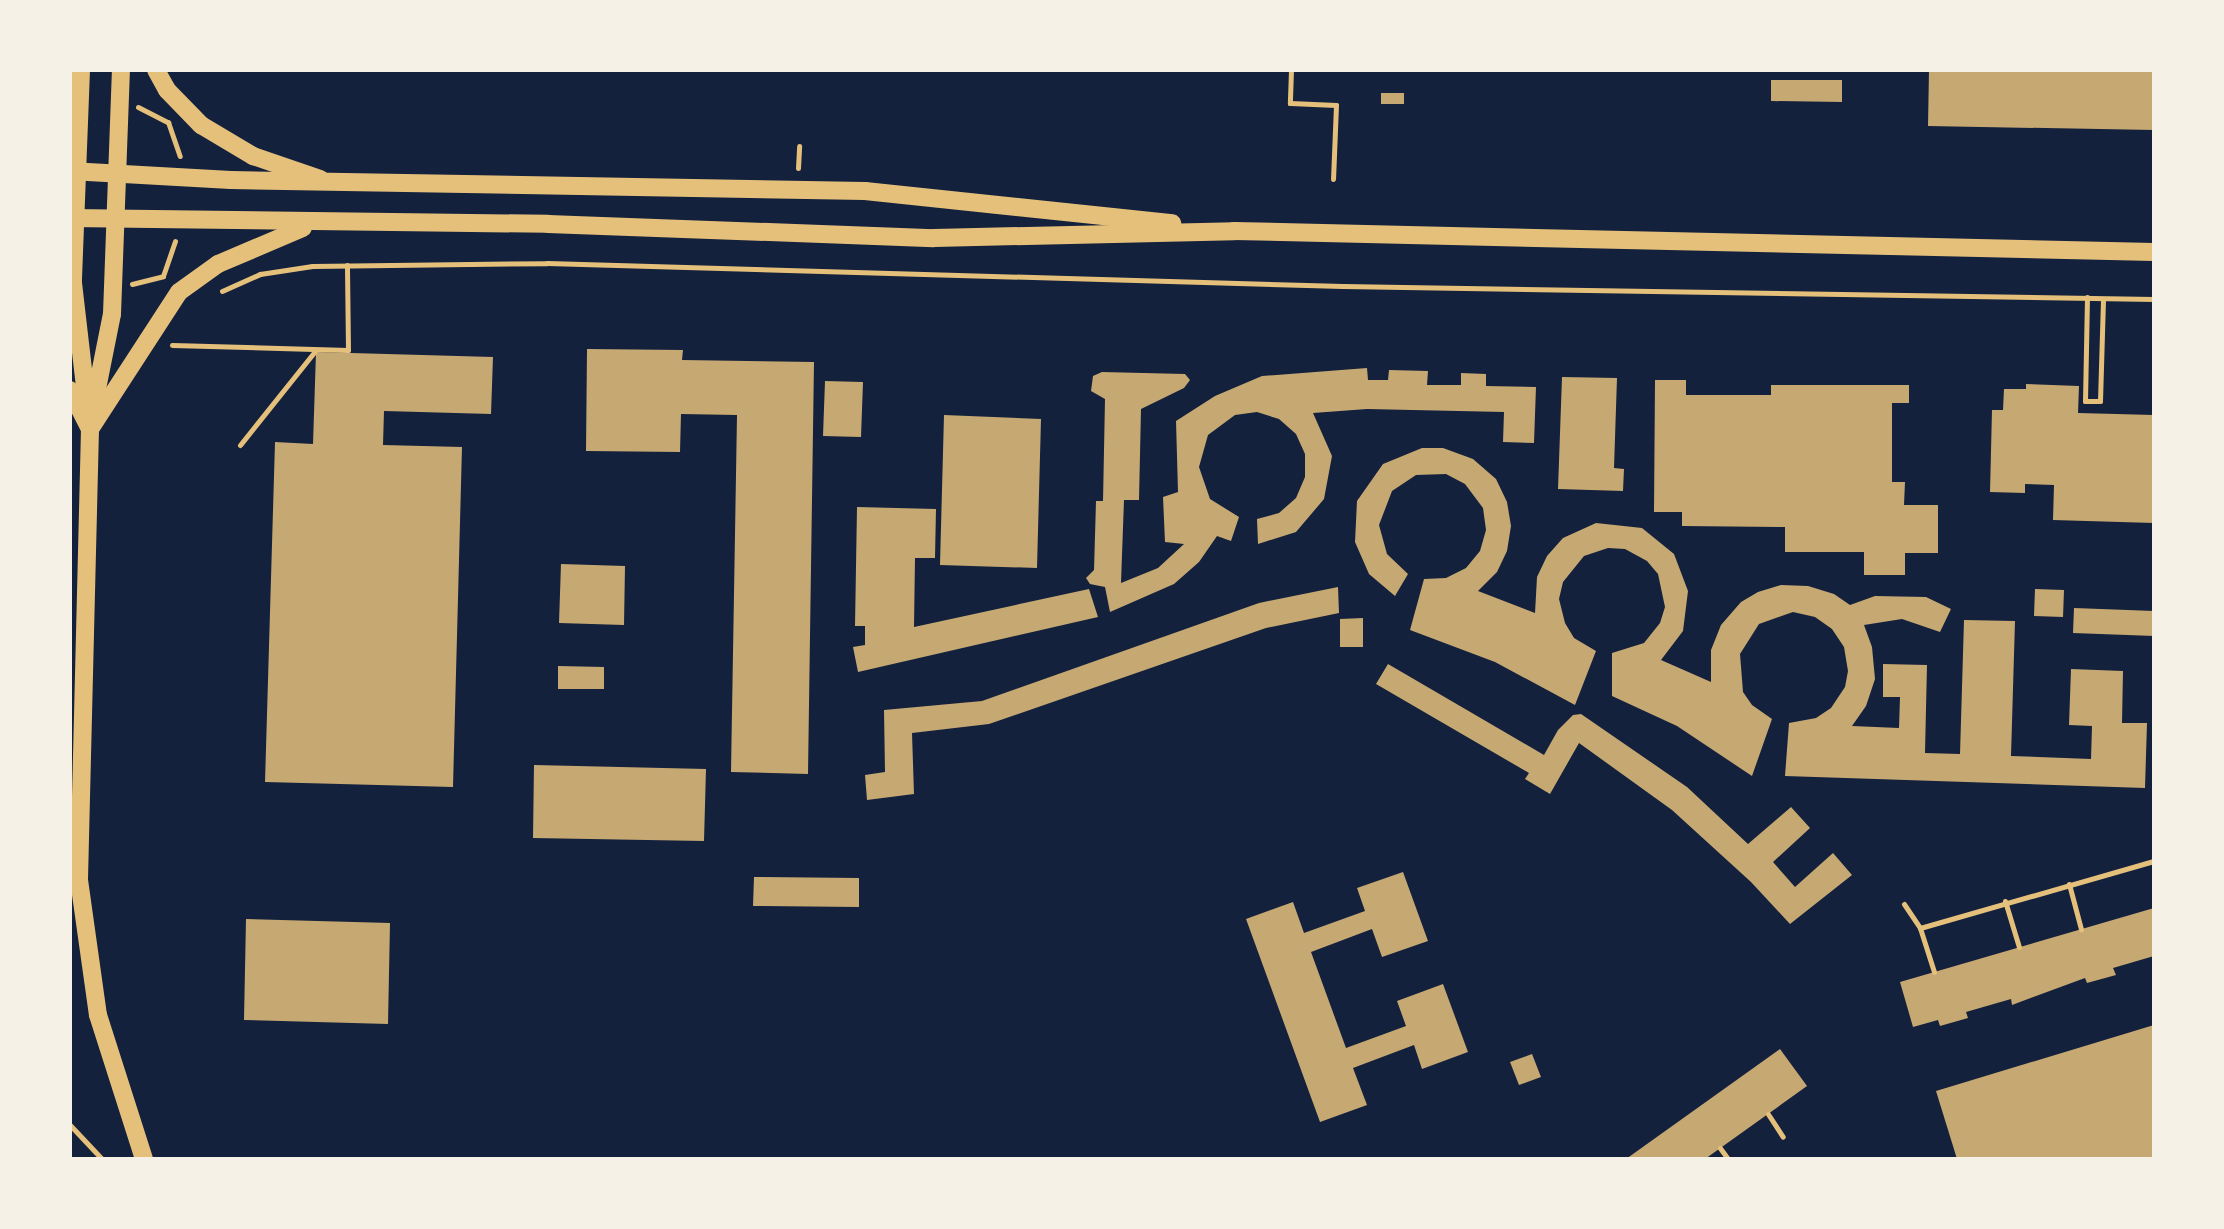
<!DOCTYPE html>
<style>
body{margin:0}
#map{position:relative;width:2224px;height:1229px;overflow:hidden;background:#14213d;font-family:Barlow,sans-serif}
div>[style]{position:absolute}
.building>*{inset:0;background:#c6a872}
.path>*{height:5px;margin:-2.5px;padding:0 2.5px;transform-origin:2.5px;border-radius:2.5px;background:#e5c07b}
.secondary>*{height:18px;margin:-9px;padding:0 9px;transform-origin:9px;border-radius:9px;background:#e5c07b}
.primary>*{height:18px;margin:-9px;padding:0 9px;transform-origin:9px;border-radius:9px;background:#e5c07b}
span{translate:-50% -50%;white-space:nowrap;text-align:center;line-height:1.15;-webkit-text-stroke:8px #f6f1e7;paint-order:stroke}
.frame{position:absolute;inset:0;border:72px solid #f6f1e7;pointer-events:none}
</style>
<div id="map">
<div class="building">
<div style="clip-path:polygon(1929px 70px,2154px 70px,2154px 130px,1928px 126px)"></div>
<div style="clip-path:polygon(1771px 80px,1842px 80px,1842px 102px,1771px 101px)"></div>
<div style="clip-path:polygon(1381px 93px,1404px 93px,1404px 104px,1381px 104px)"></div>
<div style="clip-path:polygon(587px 349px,683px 350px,682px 360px,814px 362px,808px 774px,731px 772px,737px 415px,681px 414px,680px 452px,586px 451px)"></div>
<div style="clip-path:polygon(316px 352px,493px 357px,491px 414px,384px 411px,383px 445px,462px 447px,453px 787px,265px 782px,275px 442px,313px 444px)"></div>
<div style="clip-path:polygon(1367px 368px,1368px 380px,1388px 380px,1389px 370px,1428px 371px,1427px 385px,1461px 385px,1461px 373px,1486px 374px,1486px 386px,1536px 387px,1534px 443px,1503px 442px,1504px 412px,1367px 409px,1313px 413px,1332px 456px,1324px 499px,1296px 532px,1258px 544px,1257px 519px,1279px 513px,1296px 498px,1305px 477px,1305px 454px,1296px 434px,1279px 419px,1257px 412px,1235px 415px,1208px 435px,1199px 467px,1210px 499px,1239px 517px,1231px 541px,1217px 536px,1199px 562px,1174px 584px,1110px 612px,1105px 587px,1090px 584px,1086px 578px,1094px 570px,1096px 501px,1103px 501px,1105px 399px,1091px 391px,1093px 376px,1102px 372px,1185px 374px,1190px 380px,1184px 388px,1141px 409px,1139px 500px,1124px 500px,1121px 583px,1158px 568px,1184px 544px,1165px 542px,1163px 497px,1178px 492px,1176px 421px,1215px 396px,1262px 376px)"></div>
<div style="clip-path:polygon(1562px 377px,1617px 378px,1614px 468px,1624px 469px,1623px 491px,1558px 489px)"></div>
<div style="clip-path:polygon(1655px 380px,1686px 380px,1686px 395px,1771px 395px,1771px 385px,1909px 385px,1909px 403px,1892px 403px,1892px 482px,1905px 482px,1904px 505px,1938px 505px,1938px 553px,1905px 553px,1905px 575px,1864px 575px,1864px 552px,1785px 552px,1785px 527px,1682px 526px,1682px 512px,1654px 512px)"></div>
<div style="clip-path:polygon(825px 381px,863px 382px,861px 437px,823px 436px)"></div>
<div style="clip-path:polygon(2026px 384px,2079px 386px,2078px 413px,2154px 415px,2154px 523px,2053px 520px,2054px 485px,2025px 484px,2025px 493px,1990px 492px,1992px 410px,2003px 410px,2004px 389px,2026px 389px)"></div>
<div style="clip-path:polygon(944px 415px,1041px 419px,1037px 568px,940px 565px)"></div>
<div style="clip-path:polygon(1422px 448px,1443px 448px,1473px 459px,1496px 479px,1507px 502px,1511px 526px,1507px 551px,1497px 572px,1478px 591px,1535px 613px,1537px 577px,1547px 556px,1563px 538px,1596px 523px,1642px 528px,1674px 554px,1688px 591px,1683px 631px,1661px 660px,1711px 682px,1711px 650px,1721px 625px,1741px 602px,1758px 592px,1781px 585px,1808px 586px,1834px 594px,1850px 605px,1875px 596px,1926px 597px,1951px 609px,1940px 632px,1902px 619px,1864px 625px,1872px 647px,1875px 679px,1866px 706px,1852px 726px,1899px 728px,1900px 697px,1883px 697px,1883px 664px,1927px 665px,1925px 753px,1960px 754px,1964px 620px,2015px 621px,2011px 756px,2091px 759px,2092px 726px,2069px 725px,2071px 669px,2123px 671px,2122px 723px,2147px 723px,2145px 788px,1785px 776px,1789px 723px,1816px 718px,1831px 708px,1845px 687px,1848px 671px,1844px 647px,1832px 629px,1815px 617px,1793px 612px,1759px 624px,1740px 654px,1743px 692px,1752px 705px,1772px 719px,1752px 776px,1677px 726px,1612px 696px,1612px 653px,1644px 643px,1660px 623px,1665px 607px,1658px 574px,1647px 561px,1625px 549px,1608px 548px,1584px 556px,1563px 582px,1559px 599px,1565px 623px,1574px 638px,1596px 651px,1575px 705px,1495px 662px,1410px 630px,1424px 579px,1446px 578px,1466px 568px,1480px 551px,1486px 530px,1483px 508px,1465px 484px,1446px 474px,1416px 475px,1392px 491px,1379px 525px,1387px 554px,1408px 574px,1395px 596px,1369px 574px,1355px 542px,1357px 501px,1383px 464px)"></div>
<div style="clip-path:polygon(857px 507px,936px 509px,935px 558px,915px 558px,914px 627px,1089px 589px,1098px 617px,858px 672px,853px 647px,865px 645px,865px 626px,855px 626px)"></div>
<div style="clip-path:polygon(561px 564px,625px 566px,624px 625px,559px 623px)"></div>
<div style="clip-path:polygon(1338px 587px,1339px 613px,1266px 628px,989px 724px,912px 733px,914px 794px,867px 800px,865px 775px,885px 772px,884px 710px,982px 701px,1259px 603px)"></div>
<div style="clip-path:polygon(2035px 589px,2064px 590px,2063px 617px,2034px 616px)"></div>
<div style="clip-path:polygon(2074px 608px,2154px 611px,2154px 636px,2073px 633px)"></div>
<div style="clip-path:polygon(1363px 618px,1363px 647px,1340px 647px,1340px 619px)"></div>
<div style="clip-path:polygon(1388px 664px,1544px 755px,1558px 730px,1573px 715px,1581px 714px,1687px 787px,1748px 844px,1791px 807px,1810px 828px,1773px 862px,1795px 887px,1833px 853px,1852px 875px,1790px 924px,1751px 882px,1672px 810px,1579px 743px,1550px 794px,1525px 779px,1529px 773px,1376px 684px)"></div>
<div style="clip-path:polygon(558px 666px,604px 667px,604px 689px,558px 689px)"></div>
<div style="clip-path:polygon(534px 765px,706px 769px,704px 841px,533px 838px)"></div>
<div style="clip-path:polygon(1403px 872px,1428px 941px,1382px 957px,1372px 929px,1311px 952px,1346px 1048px,1406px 1026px,1397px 1001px,1443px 984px,1468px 1052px,1422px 1069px,1414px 1045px,1353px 1068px,1367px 1105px,1320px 1122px,1246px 919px,1293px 902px,1304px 933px,1365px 911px,1357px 888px)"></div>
<div style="clip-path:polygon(754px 877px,859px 878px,859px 907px,753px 906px)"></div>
<div style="clip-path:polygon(2154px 908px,2154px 956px,2113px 968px,2116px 975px,2087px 983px,2085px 978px,2012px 1005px,2011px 999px,1966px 1012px,1968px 1018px,1940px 1026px,1938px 1020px,1913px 1027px,1900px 982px)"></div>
<div style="clip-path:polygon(246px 919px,390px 923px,388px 1024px,244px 1020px)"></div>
<div style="clip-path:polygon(2154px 1025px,2154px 1159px,1957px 1159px,1936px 1091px)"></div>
<div style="clip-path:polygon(1780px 1049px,1807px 1086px,1768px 1114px,1705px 1159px,1626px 1159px)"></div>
<div style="clip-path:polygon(1532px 1054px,1541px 1077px,1519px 1085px,1510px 1062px)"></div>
</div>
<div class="path">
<div style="left:1291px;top:70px;width:33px;rotate:92deg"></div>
<div style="left:1290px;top:103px;width:46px;rotate:2.5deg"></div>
<div style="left:1336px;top:105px;width:74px;rotate:92.3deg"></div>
<div style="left:138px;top:107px;width:34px;rotate:27deg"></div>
<div style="left:168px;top:122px;width:36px;rotate:71deg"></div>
<div style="left:798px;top:168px;width:22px;rotate:-87deg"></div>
<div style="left:163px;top:276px;width:37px;rotate:-71deg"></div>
<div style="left:132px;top:284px;width:32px;rotate:-14deg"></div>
<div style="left:222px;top:291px;width:42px;rotate:-24.1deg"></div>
<div style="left:260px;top:274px;width:53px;rotate:-8.7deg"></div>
<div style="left:312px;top:266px;width:235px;rotate:-0.7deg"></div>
<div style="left:547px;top:263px;width:796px;rotate:1.66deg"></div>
<div style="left:1343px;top:286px;width:811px;rotate:0.92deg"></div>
<div style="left:2087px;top:297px;width:104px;rotate:91.1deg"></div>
<div style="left:2085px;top:401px;width:15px"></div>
<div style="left:2100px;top:401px;width:102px;rotate:-88.3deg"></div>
<div style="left:172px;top:345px;width:176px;rotate:1.6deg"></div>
<div style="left:348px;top:350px;width:85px;rotate:-90.7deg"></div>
<div style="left:240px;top:445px;width:120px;rotate:-51.4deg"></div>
<div style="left:2069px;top:884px;width:47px;rotate:75.1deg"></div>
<div style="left:2005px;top:901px;width:48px;rotate:73.1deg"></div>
<div style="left:1904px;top:904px;width:29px;rotate:56deg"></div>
<div style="left:1920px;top:928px;width:46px;rotate:72.3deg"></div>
<div style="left:1920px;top:928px;width:243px;rotate:-16deg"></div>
<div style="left:1768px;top:1114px;width:27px;rotate:57deg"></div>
<div style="left:70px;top:1125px;width:47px;rotate:46.7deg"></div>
<div style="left:1720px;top:1148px;width:14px;rotate:54deg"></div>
</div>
<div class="secondary">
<div style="left:81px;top:70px;width:213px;rotate:92.2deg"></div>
<div style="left:73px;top:283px;width:147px;rotate:83.4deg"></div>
<div style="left:90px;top:429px;width:451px;rotate:91.4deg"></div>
<div style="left:79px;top:880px;width:136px;rotate:82deg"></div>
<div style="left:98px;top:1015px;width:151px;rotate:72.3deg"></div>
<div style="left:156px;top:70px;width:23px;rotate:61deg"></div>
<div style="left:167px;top:90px;width:49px;rotate:45.8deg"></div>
<div style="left:201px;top:125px;width:61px;rotate:30.8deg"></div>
<div style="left:253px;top:156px;width:71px;rotate:18.9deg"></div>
<div style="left:93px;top:409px;width:97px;rotate:-78.7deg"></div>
<div style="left:112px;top:314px;width:244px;rotate:-87.9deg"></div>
</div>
<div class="primary">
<div style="left:70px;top:171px;width:161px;rotate:3.2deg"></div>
<div style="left:231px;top:180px;width:634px;rotate:0.99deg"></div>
<div style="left:865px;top:191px;width:309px;rotate:6deg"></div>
<div style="left:70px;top:218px;width:478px;rotate:0.7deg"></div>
<div style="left:548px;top:224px;width:386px;rotate:2.1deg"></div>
<div style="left:934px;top:238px;width:300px;rotate:-1.3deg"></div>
<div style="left:1234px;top:231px;width:920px;rotate:1.31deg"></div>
<div style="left:70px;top:390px;width:44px;rotate:62.9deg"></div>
<div style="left:90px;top:429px;width:163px;rotate:-57deg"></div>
<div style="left:179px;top:292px;width:48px;rotate:-35.7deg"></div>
<div style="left:218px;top:264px;width:92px;rotate:-23deg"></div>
</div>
<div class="frame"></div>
</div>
